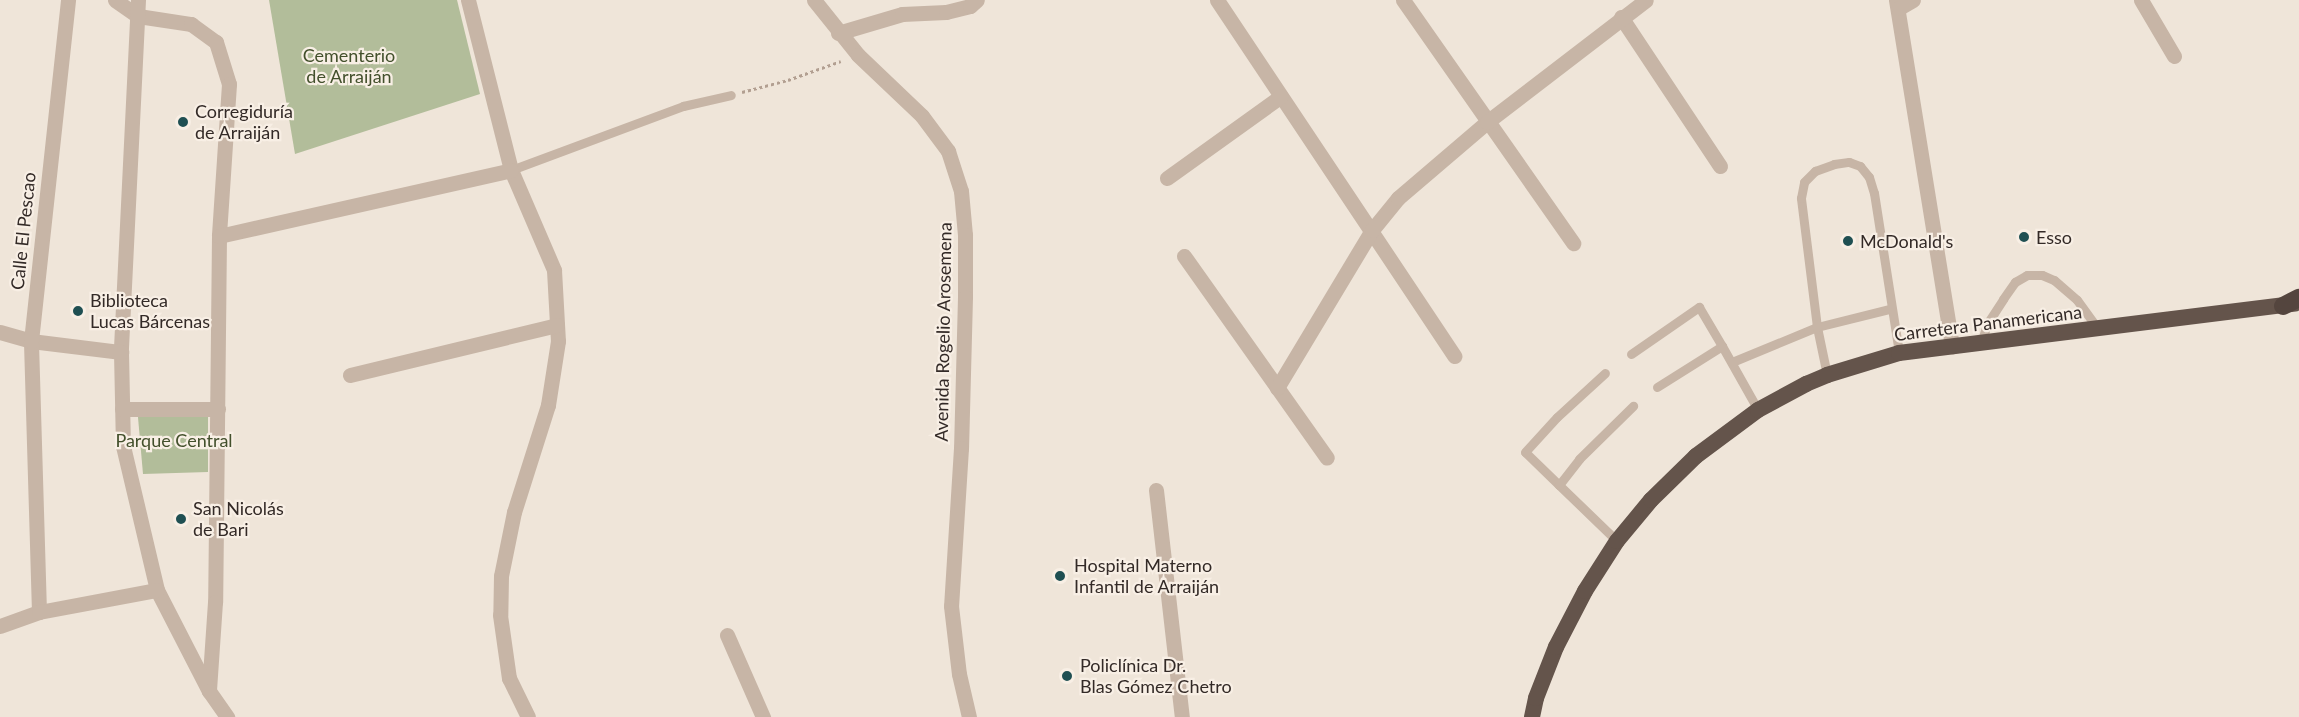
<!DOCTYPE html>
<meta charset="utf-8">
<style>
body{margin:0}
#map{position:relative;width:2299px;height:717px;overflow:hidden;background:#efe5d9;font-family:Lato,sans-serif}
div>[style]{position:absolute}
.green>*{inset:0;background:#b2bd9a}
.path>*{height:3px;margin-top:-1.5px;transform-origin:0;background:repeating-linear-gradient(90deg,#b29f91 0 3px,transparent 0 6px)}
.service>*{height:9px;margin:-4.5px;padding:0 4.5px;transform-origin:4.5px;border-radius:4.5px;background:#c7b5a6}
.minor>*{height:15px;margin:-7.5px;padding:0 7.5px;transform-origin:7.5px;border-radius:7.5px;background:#c7b5a6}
.tertiary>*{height:15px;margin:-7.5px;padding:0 7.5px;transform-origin:7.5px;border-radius:7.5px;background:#c7b5a6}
.trunk>*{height:16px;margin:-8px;padding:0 8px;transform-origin:8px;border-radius:8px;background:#64544b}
.motorway>*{height:18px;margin:-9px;padding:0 9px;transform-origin:9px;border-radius:9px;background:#54453e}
.dots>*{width:16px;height:16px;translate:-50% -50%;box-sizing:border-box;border:3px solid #f8efe5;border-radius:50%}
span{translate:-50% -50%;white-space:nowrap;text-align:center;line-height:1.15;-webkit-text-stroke:4.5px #f8efe5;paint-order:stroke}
.park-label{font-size:18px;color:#43502c}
.poi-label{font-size:18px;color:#332a27}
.left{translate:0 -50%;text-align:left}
.street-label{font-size:18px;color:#332a27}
</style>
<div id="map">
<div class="green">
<div style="clip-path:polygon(269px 0,457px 0,480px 94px,295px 154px)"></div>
<div style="clip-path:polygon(137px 406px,208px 407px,208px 472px,143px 474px)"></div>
</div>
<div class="path">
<div style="left:742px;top:92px;width:48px;rotate:-14.6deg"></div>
<div style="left:788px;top:80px;width:56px;rotate:-19.7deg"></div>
</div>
<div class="service">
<div style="left:511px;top:170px;width:184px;rotate:-20.4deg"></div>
<div style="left:683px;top:106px;width:49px;rotate:-12.9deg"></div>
<div style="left:1981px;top:343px;width:20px;rotate:-72deg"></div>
<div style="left:1987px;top:324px;width:30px;rotate:-57deg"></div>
<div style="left:2003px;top:299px;width:21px;rotate:-55deg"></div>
<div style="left:2015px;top:282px;width:14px;rotate:-30deg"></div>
<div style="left:2027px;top:275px;width:15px"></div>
<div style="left:2042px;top:275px;width:13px;rotate:23deg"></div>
<div style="left:2054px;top:280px;width:30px;rotate:41deg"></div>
<div style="left:2077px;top:300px;width:36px;rotate:54deg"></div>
<div style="left:1631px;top:354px;width:83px;rotate:-34.7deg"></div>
<div style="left:1699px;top:307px;width:45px;rotate:59.5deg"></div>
<div style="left:1732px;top:362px;width:92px;rotate:-22.4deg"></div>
<div style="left:1817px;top:327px;width:75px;rotate:-13.9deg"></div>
<div style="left:1827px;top:375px;width:49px;rotate:-101.8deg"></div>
<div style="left:1817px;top:327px;width:130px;rotate:-97.1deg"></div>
<div style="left:1801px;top:198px;width:16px;rotate:-79deg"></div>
<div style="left:1804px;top:182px;width:16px;rotate:-45deg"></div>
<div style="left:1815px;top:171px;width:20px;rotate:-20deg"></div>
<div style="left:1834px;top:164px;width:15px;rotate:-8deg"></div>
<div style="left:1849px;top:162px;width:12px;rotate:20deg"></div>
<div style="left:1860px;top:166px;width:14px;rotate:51deg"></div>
<div style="left:1869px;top:177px;width:17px;rotate:73deg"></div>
<div style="left:1874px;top:193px;width:162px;rotate:81.1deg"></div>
<div style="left:1657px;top:387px;width:77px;rotate:-32.2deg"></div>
<div style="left:1722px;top:346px;width:73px;rotate:60.6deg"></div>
<div style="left:1559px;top:485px;width:47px;rotate:-135.9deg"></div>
<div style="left:1525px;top:452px;width:47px;rotate:-47.6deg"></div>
<div style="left:1557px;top:417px;width:65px;rotate:-42.5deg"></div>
<div style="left:1617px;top:541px;width:81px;rotate:-136deg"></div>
<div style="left:1559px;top:485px;width:33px;rotate:-52deg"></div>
<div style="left:1579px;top:459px;width:76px;rotate:-44.5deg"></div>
</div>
<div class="minor">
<div style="left:115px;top:0;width:28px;rotate:35deg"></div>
<div style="left:138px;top:16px;width:54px;rotate:8.6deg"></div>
<div style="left:191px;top:24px;width:31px;rotate:36deg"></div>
<div style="left:216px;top:42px;width:44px;rotate:72.8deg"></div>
<div style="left:229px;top:84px;width:152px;rotate:93.8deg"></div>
<div style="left:219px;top:236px;width:366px;rotate:90.6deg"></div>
<div style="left:215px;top:602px;width:89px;rotate:93.9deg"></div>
<div style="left:138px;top:0;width:352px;rotate:92.8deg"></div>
<div style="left:121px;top:352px;width:94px;rotate:88.8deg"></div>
<div style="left:123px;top:446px;width:148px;rotate:76.7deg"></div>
<div style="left:157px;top:590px;width:114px;rotate:62.8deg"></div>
<div style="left:209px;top:691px;width:32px;rotate:55deg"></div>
<div style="left:468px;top:0;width:175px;rotate:75.8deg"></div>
<div style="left:511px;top:170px;width:109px;rotate:66.7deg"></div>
<div style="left:554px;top:270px;width:71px;rotate:86.8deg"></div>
<div style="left:558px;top:341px;width:65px;rotate:98.9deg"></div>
<div style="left:548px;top:405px;width:112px;rotate:107.6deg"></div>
<div style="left:514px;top:512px;width:65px;rotate:101.5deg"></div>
<div style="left:501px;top:576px;width:39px;rotate:91deg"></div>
<div style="left:500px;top:615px;width:64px;rotate:81.9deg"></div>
<div style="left:509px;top:678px;width:43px;rotate:64deg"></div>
<div style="left:1217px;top:0;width:428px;rotate:56.3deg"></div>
<div style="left:1403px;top:0;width:297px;rotate:55deg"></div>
<div style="left:1896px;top:0;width:351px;rotate:80.8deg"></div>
<div style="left:2141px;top:0;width:65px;rotate:59.5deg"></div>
<div style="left:1899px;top:8px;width:16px;rotate:-30deg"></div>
<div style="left:1621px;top:17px;width:179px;rotate:56.4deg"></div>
<div style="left:838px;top:33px;width:67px;rotate:-16.5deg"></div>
<div style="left:902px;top:14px;width:44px;rotate:-2.6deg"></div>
<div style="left:946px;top:12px;width:25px;rotate:-14deg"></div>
<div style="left:970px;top:6px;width:9px;rotate:-41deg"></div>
<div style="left:1167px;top:178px;width:140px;rotate:-35.7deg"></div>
<div style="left:219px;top:236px;width:299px;rotate:-12.7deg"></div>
<div style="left:1184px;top:256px;width:247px;rotate:54.7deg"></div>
<div style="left:0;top:332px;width:32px;rotate:16deg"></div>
<div style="left:31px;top:341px;width:91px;rotate:7deg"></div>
<div style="left:350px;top:375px;width:213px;rotate:-13.6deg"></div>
<div style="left:1277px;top:388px;width:184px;rotate:-59deg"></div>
<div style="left:1372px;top:230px;width:41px;rotate:-50.9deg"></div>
<div style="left:1398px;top:198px;width:117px;rotate:-40.5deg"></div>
<div style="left:1487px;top:122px;width:200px;rotate:-37.5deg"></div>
<div style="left:122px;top:409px;width:96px"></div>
<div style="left:1156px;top:490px;width:228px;rotate:83.5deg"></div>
<div style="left:39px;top:612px;width:271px;rotate:-91.7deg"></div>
<div style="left:31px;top:341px;width:343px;rotate:-83.8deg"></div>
<div style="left:0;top:626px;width:41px;rotate:-19.7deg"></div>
<div style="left:39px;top:612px;width:120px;rotate:-10.6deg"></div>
<div style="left:727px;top:635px;width:90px;rotate:66.3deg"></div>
</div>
<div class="tertiary">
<div style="left:814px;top:0;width:70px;rotate:51.3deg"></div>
<div style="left:858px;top:55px;width:88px;rotate:43.6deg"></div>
<div style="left:922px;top:116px;width:44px;rotate:53.4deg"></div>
<div style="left:948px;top:151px;width:42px;rotate:72deg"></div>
<div style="left:961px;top:191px;width:44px;rotate:84.8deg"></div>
<div style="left:965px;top:235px;width:62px;rotate:90deg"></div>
<div style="left:965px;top:297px;width:151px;rotate:91.5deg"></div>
<div style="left:961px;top:448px;width:158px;rotate:93.6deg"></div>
<div style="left:951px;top:606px;width:68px;rotate:83.3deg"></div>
<div style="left:959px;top:674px;width:44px;rotate:76.9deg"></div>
</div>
<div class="trunk">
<div style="left:1532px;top:717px;width:19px;rotate:-78deg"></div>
<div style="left:1536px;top:698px;width:55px;rotate:-68.6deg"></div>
<div style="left:1556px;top:647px;width:63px;rotate:-62.6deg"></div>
<div style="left:1585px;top:591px;width:59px;rotate:-57.4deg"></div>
<div style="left:1617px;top:541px;width:53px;rotate:-50.3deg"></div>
<div style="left:1651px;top:500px;width:63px;rotate:-44.4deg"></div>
<div style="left:1696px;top:456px;width:77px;rotate:-36.6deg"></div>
<div style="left:1758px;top:410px;width:55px;rotate:-28.4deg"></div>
<div style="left:1806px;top:384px;width:23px;rotate:-23deg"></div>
<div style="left:1827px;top:375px;width:75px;rotate:-17deg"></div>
<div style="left:1899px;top:353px;width:399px;rotate:-7.1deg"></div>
</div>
<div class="motorway">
<div style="left:2283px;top:306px;width:18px;rotate:-27deg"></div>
</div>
<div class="dots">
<div style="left:183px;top:122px;background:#1f4f52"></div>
<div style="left:2024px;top:237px;background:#1f4f52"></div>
<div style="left:1848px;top:241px;background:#1f4f52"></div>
<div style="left:78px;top:311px;background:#1f4f52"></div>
<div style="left:181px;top:519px;background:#1f4f52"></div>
<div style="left:1060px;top:576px;background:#1f4f52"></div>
<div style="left:1067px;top:676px;background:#1f4f52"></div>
</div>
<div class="park-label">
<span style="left:349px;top:66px">Cementerio<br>de Arraiján</span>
<span style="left:174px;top:440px">Parque Central</span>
</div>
<div class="poi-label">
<span class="left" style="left:195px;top:122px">Corregiduría<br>de Arraiján</span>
<span class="left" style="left:2036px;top:237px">Esso</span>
<span class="left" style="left:1860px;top:241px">McDonald's</span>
<span class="left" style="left:90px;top:311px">Biblioteca<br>Lucas Bárcenas</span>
<span class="left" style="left:193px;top:519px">San Nicolás<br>de Bari</span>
<span class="left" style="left:1074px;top:576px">Hospital Materno<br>Infantil de Arraiján</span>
<span class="left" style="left:1080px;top:676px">Policlínica Dr.<br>Blas Gómez Chetro</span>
</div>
<div class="street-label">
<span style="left:23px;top:231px;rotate:-84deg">Calle El Pescao</span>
<span style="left:1988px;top:323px;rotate:-7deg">Carretera Panamericana</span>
<span style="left:943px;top:332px;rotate:-89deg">Avenida Rogelio Arosemena</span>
</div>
</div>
